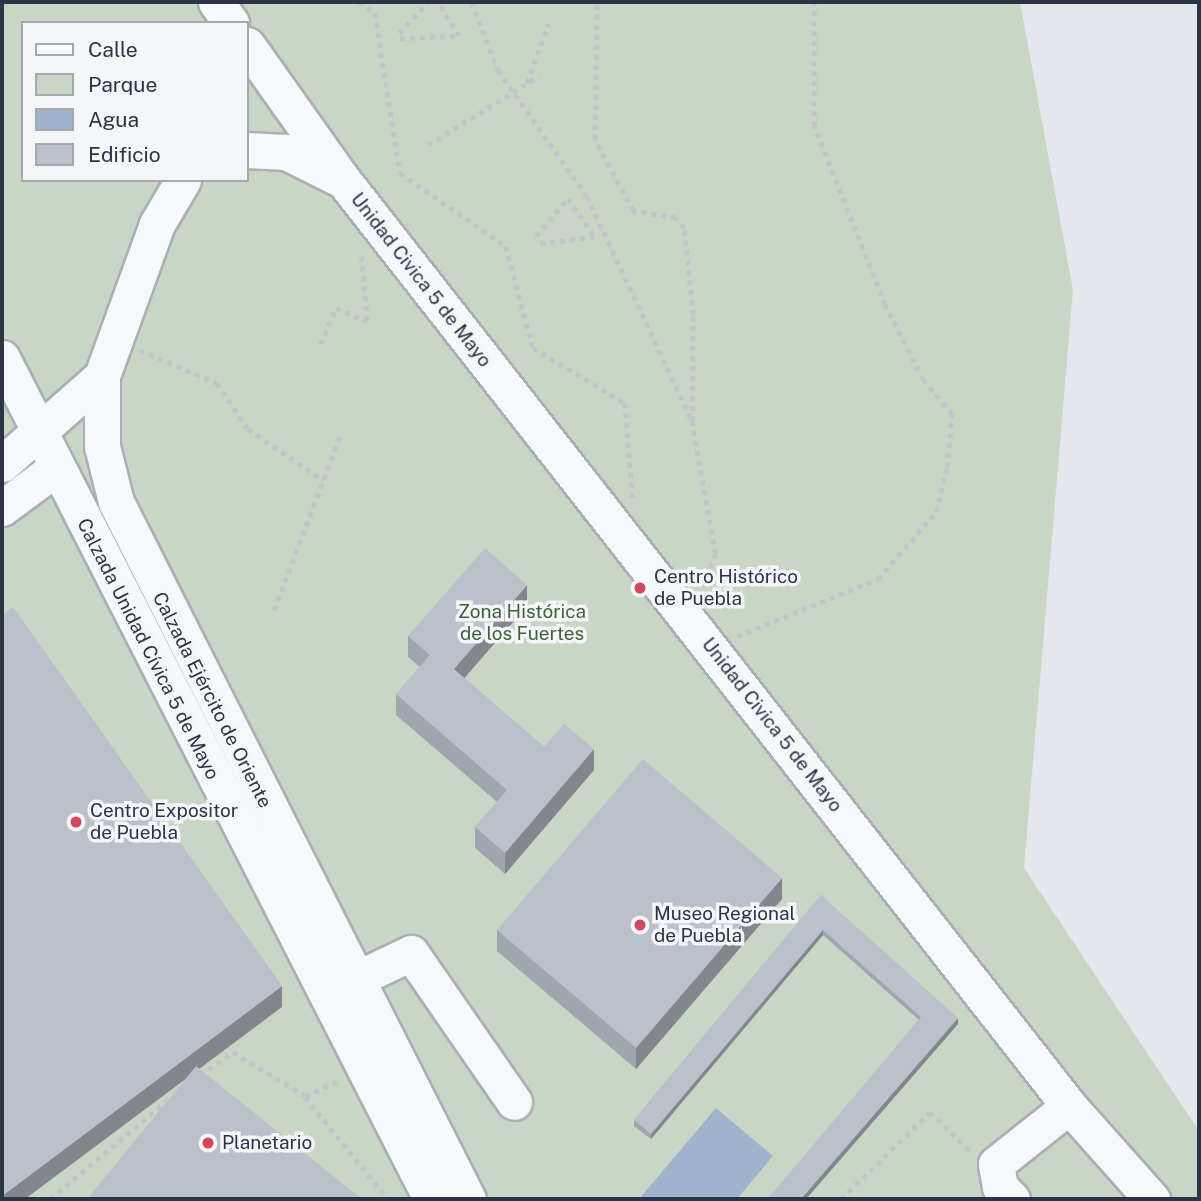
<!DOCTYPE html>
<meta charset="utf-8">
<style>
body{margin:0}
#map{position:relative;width:1201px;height:1201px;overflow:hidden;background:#e4e7ec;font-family:"Public Sans",sans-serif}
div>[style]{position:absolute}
.green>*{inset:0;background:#c9d6c5}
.water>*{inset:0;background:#9fb4cc}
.path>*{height:4.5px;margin-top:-2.25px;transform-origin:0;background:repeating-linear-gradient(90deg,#c2c5cb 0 5px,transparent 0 10px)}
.roads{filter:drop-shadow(2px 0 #a9aeb7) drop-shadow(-2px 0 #a9aeb7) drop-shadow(0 2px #a9aeb7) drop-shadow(0 -2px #a9aeb7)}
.minor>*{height:35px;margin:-17.5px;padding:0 17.5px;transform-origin:17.5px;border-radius:17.5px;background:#f7f8fa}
.path-bridge>*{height:4.5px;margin-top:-2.25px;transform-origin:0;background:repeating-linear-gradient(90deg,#c2c5cb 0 5px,transparent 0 10px)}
.wall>*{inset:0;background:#a1a5ae}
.shaded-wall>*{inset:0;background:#83868d}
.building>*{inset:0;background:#bbc0ca}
.dots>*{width:19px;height:19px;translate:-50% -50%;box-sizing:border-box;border:4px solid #f4f6f9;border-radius:50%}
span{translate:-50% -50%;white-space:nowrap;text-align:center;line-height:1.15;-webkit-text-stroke:7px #f4f6f9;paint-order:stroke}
.street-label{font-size:19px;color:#2b3445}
.poi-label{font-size:19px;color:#2b3445}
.left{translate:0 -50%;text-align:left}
.park-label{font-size:19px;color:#3f6138}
.frame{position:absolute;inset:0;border:4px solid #2b3445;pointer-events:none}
.legend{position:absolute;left:21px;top:21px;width:228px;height:161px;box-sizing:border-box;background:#f4f6f9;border:2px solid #a4a8b1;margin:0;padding:9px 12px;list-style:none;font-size:21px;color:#2b3445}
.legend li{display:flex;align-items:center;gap:14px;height:35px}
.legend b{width:35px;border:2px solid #a4a8b1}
</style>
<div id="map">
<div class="green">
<div style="clip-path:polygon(evenodd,2px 2px,1020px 2px,1073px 290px,1024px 868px,1199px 1131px,1199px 1199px,2px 1199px,2px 2px,23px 23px,247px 23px,247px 180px,23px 180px,23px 23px)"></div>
</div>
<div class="water">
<div style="clip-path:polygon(716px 1108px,773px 1156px,737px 1199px,639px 1199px)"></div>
</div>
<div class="path">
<div style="left:359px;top:2px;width:19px;rotate:35deg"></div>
<div style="left:375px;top:13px;width:162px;rotate:81.1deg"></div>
<div style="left:400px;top:173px;width:129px;rotate:34.6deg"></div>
<div style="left:506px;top:246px;width:106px;rotate:75.2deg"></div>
<div style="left:533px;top:348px;width:107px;rotate:30.9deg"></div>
<div style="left:625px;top:403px;width:100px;rotate:85.4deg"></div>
<div style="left:472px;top:2px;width:73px;rotate:69.1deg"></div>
<div style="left:498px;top:70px;width:154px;rotate:54.8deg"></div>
<div style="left:587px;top:196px;width:248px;rotate:65deg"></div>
<div style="left:692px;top:421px;width:106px;rotate:-89.5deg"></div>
<div style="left:693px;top:315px;width:87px;rotate:-95.9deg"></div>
<div style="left:684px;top:228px;width:13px;rotate:-129deg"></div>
<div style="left:676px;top:218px;width:44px;rotate:-170.8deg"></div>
<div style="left:633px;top:211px;width:81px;rotate:-118.2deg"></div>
<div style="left:595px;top:140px;width:138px;rotate:-89.2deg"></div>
<div style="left:399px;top:33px;width:42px;rotate:-46.9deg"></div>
<div style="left:400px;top:38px;width:59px;rotate:-1.9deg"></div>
<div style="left:459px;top:36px;width:40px;rotate:-122deg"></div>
<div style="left:527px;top:83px;width:63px;rotate:-70.4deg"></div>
<div style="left:536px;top:236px;width:50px;rotate:-49.9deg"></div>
<div style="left:568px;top:198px;width:47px;rotate:55.3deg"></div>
<div style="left:595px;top:237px;width:56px;rotate:172.9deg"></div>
<div style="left:320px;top:344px;width:39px;rotate:-66deg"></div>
<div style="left:336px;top:308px;width:34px;rotate:23deg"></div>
<div style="left:367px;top:321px;width:70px;rotate:-94.9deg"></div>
<div style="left:140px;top:350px;width:84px;rotate:23.2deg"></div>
<div style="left:217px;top:383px;width:55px;rotate:56deg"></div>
<div style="left:248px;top:429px;width:91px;rotate:34.2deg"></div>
<div style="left:692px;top:421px;width:135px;rotate:79.8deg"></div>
<div style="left:716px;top:554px;width:38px;rotate:113deg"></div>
<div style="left:274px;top:610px;width:189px;rotate:-69.3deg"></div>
<div style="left:737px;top:636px;width:152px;rotate:-22deg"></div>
<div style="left:878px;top:579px;width:89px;rotate:-49.1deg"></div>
<div style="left:936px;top:512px;width:45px;rotate:-76deg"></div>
<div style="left:947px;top:468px;width:54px;rotate:-84.7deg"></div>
<div style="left:952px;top:414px;width:45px;rotate:-130.5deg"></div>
<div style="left:923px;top:380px;width:84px;rotate:-116.9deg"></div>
<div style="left:885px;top:305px;width:193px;rotate:-111.6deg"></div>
<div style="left:814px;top:126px;width:124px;rotate:-90deg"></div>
<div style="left:200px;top:1075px;width:40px;rotate:-34.9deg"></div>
<div style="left:233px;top:1052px;width:84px;rotate:31.4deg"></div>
<div style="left:305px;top:1096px;width:38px;rotate:-25deg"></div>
<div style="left:305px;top:1097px;width:132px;rotate:50.9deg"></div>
<div style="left:50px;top:1199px;width:158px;rotate:-40.1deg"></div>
<div style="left:841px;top:1199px;width:124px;rotate:-44.3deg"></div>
<div style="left:930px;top:1112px;width:57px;rotate:44.3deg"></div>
</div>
<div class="roads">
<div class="minor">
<div style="left:216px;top:2px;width:26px;rotate:54deg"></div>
<div style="left:247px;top:45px;width:166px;rotate:54.6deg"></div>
<div style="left:343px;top:180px;width:1177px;rotate:51.9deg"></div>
<div style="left:1069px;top:1106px;width:125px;rotate:48.3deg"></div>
<div style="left:247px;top:150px;width:39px;rotate:3deg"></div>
<div style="left:286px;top:152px;width:56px;rotate:26.6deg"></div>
<div style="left:183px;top:180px;width:51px;rotate:120.6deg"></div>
<div style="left:157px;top:224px;width:162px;rotate:109.9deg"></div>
<div style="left:102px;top:376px;width:70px;rotate:90deg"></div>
<div style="left:102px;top:446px;width:58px;rotate:76deg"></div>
<div style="left:116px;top:502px;width:781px;rotate:63.21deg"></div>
<div style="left:2px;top:358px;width:944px;rotate:62.97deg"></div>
<div style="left:2px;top:464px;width:133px;rotate:-41.3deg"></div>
<div style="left:2px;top:508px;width:67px;rotate:-36.5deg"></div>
<div style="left:333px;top:990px;width:86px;rotate:-25.4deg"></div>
<div style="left:411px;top:953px;width:181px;rotate:55.3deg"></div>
<div style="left:1012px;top:1199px;width:17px;rotate:-135deg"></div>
<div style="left:1000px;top:1187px;width:23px;rotate:-100deg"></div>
<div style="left:996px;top:1164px;width:93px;rotate:-38.5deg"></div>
</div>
</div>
<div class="path-bridge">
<div style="left:428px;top:145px;width:131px;rotate:-31.9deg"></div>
</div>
<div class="wall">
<div style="clip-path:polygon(527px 606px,464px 678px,544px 747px,594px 770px,505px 874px,475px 848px,475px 827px,497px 802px,396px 715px,396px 694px,420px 667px,408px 657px,408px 636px)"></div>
<div style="clip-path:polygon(821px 895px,958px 1024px,806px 1199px,768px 1199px,919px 1020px,823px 935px,651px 1139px,634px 1126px,634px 1120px)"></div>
<div style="clip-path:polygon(782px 899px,636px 1069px,497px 951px,497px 930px)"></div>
</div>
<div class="shaded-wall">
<div style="clip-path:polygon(527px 585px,527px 606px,454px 690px,454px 669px)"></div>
<div style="clip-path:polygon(594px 749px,594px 770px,505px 874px,505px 853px)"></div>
<div style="clip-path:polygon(782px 878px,782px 899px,636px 1069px,636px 1048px)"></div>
<div style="clip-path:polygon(823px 930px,823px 935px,651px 1139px,651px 1134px)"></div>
<div style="clip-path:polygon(282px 986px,282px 1007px,25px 1199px,2px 1199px,2px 1196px)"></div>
<div style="clip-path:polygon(958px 1018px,958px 1024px,806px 1199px,801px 1199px)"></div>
</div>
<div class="building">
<div style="clip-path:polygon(485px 548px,527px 585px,454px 669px,544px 747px,564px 724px,594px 749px,505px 853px,475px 827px,507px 790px,396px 694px,430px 655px,408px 636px)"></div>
<div style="clip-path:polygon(13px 607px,282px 986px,2px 1196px,2px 616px)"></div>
<div style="clip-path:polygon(643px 759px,782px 878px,636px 1048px,497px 930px)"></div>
<div style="clip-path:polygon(821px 895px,958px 1018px,801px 1199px,768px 1199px,921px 1017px,823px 930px,651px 1134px,634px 1120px)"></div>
<div style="clip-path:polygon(196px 1066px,362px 1199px,87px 1199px)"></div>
</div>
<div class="dots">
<div style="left:640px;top:588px;background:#d1495b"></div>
<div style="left:76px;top:822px;background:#d1495b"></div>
<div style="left:640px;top:925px;background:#d1495b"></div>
<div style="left:208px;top:1143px;background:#d1495b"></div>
</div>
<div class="street-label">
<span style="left:421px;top:280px;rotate:52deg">Unidad Civica 5 de Mayo</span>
<span style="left:148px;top:649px;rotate:63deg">Calzada Unidad Cívica 5 de Mayo</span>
<span style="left:212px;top:700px;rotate:63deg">Calzada Ejército de Oriente</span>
<span style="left:772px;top:725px;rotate:52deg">Unidad Civica 5 de Mayo</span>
</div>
<div class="poi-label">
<span class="left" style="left:654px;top:588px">Centro Histórico<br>de Puebla</span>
<span class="left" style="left:90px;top:822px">Centro Expositor<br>de Puebla</span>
<span class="left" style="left:654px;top:925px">Museo Regional<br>de Puebla</span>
<span class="left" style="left:222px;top:1143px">Planetario</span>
</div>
<div class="park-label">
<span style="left:522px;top:623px">Zona Histórica<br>de los Fuertes</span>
</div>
<div class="frame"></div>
<ul class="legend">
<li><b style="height:9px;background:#f7f8fa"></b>Calle</li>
<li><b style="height:19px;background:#c9d6c5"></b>Parque</li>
<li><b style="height:19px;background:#9fb4cc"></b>Agua</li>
<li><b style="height:19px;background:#bbc0ca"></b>Edificio</li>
</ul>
</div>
